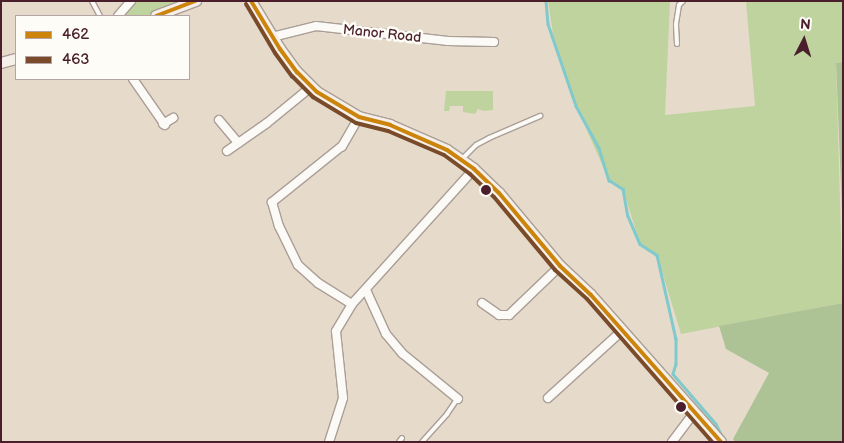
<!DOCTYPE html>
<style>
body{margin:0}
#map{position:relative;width:844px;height:443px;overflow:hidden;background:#e6dbca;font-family:"Balsamiq Sans",sans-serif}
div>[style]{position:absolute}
.green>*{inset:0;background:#bfd39f}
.forest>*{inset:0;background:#adc396}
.stream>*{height:2.5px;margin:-1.25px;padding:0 1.25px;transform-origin:1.25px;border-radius:1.25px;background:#80c9cd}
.roads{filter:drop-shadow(1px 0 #aa9e96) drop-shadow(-1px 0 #aa9e96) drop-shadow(0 1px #aa9e96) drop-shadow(0 -1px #aa9e96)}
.service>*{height:4px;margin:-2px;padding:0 2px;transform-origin:2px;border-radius:2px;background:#fbfaf7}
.minor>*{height:8px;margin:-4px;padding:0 4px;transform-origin:4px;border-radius:4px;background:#fbfaf7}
.secondary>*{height:10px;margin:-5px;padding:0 5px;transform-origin:5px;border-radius:5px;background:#f5f0e9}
.bus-1>*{height:4px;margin:-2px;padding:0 2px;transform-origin:2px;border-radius:2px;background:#cc840b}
.bus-2>*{height:4px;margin:-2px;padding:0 2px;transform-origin:2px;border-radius:2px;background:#7a4b2a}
.dots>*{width:14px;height:14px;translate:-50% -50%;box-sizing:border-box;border:2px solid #fdfcf7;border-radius:50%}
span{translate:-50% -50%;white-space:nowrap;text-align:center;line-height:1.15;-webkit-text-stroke:5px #fdfcf7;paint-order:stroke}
.street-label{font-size:14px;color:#4a1f2b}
.frame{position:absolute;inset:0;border:2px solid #4a1f2b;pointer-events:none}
.legend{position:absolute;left:15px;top:15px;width:175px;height:65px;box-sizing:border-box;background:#fdfcf7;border:1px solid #b5a4a5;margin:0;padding:6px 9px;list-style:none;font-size:15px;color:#4a1f2b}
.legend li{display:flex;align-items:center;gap:10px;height:25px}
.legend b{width:25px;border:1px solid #b5a4a5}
.north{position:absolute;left:779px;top:15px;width:50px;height:50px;-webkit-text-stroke:4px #fdfcf7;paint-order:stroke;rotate:5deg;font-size:14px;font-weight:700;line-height:20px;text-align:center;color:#4a1f2b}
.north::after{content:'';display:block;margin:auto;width:18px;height:22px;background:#4a1f2b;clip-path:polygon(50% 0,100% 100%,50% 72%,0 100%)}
</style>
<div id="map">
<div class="green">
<div style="clip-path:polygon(136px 1px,187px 1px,146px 16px,123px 16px)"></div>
<div style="clip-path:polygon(548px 1px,670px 1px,665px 115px,755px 106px,746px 1px,843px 1px,843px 62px,836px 63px,843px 303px,681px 334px,657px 255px,640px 244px,623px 189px,609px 180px,576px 106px,554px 41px)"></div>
<div style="clip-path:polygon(446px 91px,493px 91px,493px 110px,484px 111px,478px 109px,475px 114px,463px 112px,463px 106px,450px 106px,449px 111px,444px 111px)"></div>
</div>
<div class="forest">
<div style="clip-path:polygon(843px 62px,843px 236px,836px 63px)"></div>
<div style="clip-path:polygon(843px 303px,843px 442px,735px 442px,733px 439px,769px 373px,726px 349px,719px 326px)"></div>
</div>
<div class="stream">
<div style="left:546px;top:1px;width:23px;rotate:85deg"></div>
<div style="left:548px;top:24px;width:87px;rotate:71.1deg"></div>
<div style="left:576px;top:106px;width:48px;rotate:61.3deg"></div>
<div style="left:599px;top:148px;width:34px;rotate:73deg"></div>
<div style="left:609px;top:180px;width:17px;rotate:33deg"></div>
<div style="left:623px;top:189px;width:27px;rotate:80deg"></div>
<div style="left:628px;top:216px;width:30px;rotate:67deg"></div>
<div style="left:640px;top:244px;width:20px;rotate:33deg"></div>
<div style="left:657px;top:255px;width:86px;rotate:77.3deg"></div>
<div style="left:676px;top:339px;width:25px;rotate:90deg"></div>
<div style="left:676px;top:364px;width:10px;rotate:107deg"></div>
<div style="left:673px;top:374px;width:66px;rotate:49.3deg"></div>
<div style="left:716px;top:424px;width:16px;rotate:63deg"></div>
</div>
<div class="roads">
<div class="service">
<div style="left:92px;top:1px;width:17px;rotate:62deg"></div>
<div style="left:677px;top:44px;width:20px;rotate:-93deg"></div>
<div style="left:676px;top:24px;width:19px;rotate:-81deg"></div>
<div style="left:679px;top:5px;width:6px;rotate:-45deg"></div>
<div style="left:462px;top:159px;width:20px;rotate:-45deg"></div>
<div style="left:476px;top:145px;width:15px;rotate:-28deg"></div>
<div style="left:489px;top:138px;width:56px;rotate:-23.3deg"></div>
<div style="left:399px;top:442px;width:5px;rotate:-53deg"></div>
<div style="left:422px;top:442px;width:38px;rotate:-48deg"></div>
<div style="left:447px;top:414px;width:18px;rotate:-56deg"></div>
</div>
<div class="minor">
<div style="left:118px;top:16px;width:20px;rotate:-49deg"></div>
<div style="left:272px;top:37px;width:45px;rotate:-14deg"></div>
<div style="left:316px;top:26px;width:133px;rotate:6.5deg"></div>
<div style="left:448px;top:41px;width:46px;rotate:1.2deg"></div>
<div style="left:133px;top:79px;width:56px;rotate:55.2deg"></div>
<div style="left:359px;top:117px;width:34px;rotate:120deg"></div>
<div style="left:342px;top:146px;width:90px;rotate:141.3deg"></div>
<div style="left:272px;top:202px;width:25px;rotate:74deg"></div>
<div style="left:279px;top:226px;width:43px;rotate:64deg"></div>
<div style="left:298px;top:265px;width:27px;rotate:42deg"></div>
<div style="left:318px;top:283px;width:40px;rotate:32deg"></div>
<div style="left:352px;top:304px;width:182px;rotate:-47.9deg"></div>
<div style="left:219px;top:120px;width:30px;rotate:50deg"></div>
<div style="left:163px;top:124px;width:12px;rotate:-31deg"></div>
<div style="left:227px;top:151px;width:49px;rotate:-35deg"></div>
<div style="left:267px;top:123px;width:57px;rotate:-39.3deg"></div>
<div style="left:366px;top:290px;width:48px;rotate:65.6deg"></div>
<div style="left:386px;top:334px;width:26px;rotate:50deg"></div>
<div style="left:403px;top:354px;width:71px;rotate:39.3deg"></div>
<div style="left:482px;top:303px;width:21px;rotate:35deg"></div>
<div style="left:499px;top:315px;width:10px"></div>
<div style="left:509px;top:315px;width:71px;rotate:-43.9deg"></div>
<div style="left:548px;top:398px;width:100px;rotate:-42.2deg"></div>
<div style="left:329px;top:442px;width:46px;rotate:-72.3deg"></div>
<div style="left:343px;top:398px;width:67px;rotate:-96deg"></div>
<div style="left:336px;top:331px;width:31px;rotate:-59deg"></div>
<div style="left:672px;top:442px;width:36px;rotate:-53deg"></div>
</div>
<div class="secondary">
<div style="left:251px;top:1px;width:56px;rotate:58.9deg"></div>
<div style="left:280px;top:49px;width:29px;rotate:54deg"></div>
<div style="left:297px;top:72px;width:28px;rotate:45deg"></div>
<div style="left:317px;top:92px;width:49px;rotate:30.8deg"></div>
<div style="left:359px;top:117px;width:32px;rotate:14deg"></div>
<div style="left:390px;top:125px;width:62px;rotate:23.7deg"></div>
<div style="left:447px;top:150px;width:33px;rotate:35deg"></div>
<div style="left:474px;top:169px;width:35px;rotate:44deg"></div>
<div style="left:499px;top:193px;width:95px;rotate:50.1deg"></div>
<div style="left:560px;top:266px;width:42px;rotate:43.1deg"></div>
<div style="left:591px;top:295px;width:196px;rotate:48.5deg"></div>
<div style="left:156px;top:16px;width:43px;rotate:-20.6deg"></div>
<div style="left:1px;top:63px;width:16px;rotate:-15deg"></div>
</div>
</div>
<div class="bus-1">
<div style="left:251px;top:1px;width:56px;rotate:58.9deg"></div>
<div style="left:280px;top:49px;width:29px;rotate:54deg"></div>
<div style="left:297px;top:72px;width:28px;rotate:45deg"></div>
<div style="left:317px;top:92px;width:49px;rotate:30.8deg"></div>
<div style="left:359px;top:117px;width:32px;rotate:14deg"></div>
<div style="left:390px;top:125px;width:62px;rotate:23.7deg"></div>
<div style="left:447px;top:150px;width:33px;rotate:35deg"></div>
<div style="left:474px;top:169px;width:35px;rotate:44deg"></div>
<div style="left:499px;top:193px;width:95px;rotate:50.1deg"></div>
<div style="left:560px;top:266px;width:42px;rotate:43.1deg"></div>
<div style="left:591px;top:295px;width:196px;rotate:48.5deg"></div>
<div style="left:156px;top:16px;width:42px;rotate:-21deg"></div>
</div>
<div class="bus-2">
<div style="left:246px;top:4px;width:57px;rotate:59.4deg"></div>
<div style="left:275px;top:53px;width:29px;rotate:54deg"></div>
<div style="left:292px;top:76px;width:30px;rotate:45deg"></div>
<div style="left:313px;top:97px;width:50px;rotate:31.2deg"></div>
<div style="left:356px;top:123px;width:33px;rotate:14deg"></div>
<div style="left:388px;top:131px;width:61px;rotate:23.2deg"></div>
<div style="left:444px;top:155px;width:32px;rotate:36deg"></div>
<div style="left:470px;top:174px;width:33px;rotate:44deg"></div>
<div style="left:494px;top:197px;width:95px;rotate:50.1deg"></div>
<div style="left:555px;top:270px;width:43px;rotate:42.2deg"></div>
<div style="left:587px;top:299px;width:190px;rotate:48.8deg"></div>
</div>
<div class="dots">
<div style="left:486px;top:190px;background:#4a1f2b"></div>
<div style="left:681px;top:407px;background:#4a1f2b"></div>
</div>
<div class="street-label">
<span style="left:382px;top:34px;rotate:6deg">Manor Road</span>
</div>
<div class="frame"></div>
<ul class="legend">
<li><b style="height:6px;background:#cc840b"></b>462</li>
<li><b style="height:6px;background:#7a4b2a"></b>463</li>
</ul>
<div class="north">N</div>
</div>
